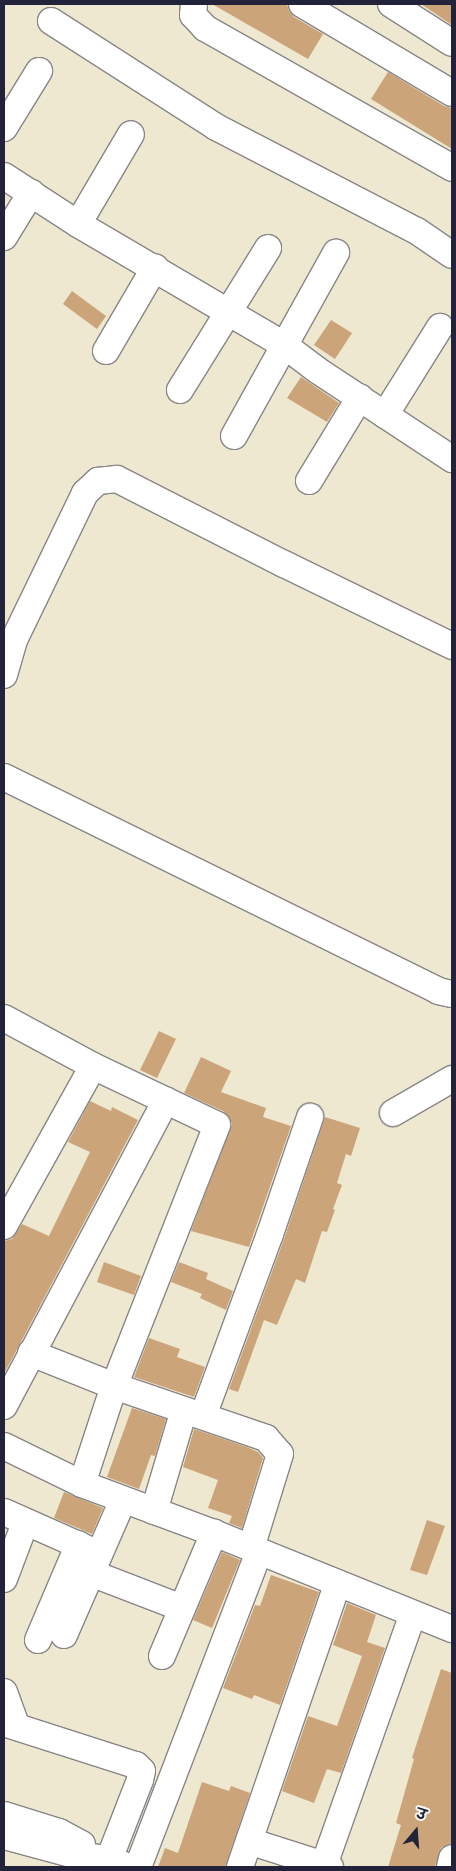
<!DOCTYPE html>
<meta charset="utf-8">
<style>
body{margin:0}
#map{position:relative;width:456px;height:1871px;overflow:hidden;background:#eee8d1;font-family:"Gochi Hand","Playpen Sans Deva",sans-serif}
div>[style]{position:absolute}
.building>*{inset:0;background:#cba47a}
.roads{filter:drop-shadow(1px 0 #888586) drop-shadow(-1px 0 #888586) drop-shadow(0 1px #888586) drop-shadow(0 -1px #888586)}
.minor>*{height:26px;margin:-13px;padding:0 13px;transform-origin:13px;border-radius:13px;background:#fff}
span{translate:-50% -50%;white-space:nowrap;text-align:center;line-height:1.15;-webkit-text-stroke:4px #f6f6f2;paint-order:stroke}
.frame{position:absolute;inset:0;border:5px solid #22223b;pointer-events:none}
.north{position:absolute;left:391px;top:1806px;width:50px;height:50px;-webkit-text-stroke:4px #f6f6f2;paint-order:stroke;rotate:18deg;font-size:14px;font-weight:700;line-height:20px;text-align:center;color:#22223b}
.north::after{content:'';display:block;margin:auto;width:18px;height:22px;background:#22223b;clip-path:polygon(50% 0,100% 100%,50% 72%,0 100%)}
</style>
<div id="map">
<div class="building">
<div style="clip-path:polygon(212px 4px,287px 4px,289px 11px,294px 17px,323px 34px,308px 59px)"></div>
<div style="clip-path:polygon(421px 4px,452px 4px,452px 25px)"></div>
<div style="clip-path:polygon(388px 72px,444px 106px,452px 108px,452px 149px,371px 99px)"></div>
<div style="clip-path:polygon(72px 291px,106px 316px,97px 329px,63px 304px)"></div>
<div style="clip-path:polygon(331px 320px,352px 333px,335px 359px,314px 345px)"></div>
<div style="clip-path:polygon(301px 377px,339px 403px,327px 422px,287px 398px)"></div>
<div style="clip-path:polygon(159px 1031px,176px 1039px,157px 1078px,140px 1070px)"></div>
<div style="clip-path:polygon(201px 1057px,231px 1071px,221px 1092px,266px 1108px,263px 1117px,291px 1126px,249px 1247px,191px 1231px,232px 1124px,229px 1117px,223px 1111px,184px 1093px)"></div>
<div style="clip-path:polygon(90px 1101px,111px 1111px,112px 1107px,138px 1120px,4px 1374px,4px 1241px,12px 1239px,22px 1224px,49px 1236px,90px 1152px,68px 1142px)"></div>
<div style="clip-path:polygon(325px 1117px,360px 1128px,351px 1156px,346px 1154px,337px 1183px,342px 1185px,333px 1209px,335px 1210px,327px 1232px,322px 1231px,305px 1283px,296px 1279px,277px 1325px,264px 1320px,238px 1392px,229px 1389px,284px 1239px)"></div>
<div style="clip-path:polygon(104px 1262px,141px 1276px,134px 1295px,97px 1282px)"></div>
<div style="clip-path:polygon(179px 1262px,208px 1273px,206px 1279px,233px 1291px,226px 1310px,200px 1298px,202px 1294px,171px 1282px)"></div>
<div style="clip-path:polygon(149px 1338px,180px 1349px,177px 1357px,205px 1367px,194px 1397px,134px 1377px)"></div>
<div style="clip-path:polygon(132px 1408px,166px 1419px,155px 1456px,151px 1455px,139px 1489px,107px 1477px)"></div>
<div style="clip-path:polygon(194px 1429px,247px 1447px,258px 1452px,263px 1458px,242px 1528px,229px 1523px,232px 1516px,208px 1508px,218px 1480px,183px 1467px)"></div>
<div style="clip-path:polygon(64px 1492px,103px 1508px,92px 1534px,54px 1518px)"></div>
<div style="clip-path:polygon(427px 1520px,445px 1526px,427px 1575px,410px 1570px)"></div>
<div style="clip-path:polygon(222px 1552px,240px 1560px,212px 1628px,193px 1620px)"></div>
<div style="clip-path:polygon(271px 1575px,319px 1592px,280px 1705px,254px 1695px,252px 1699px,223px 1688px,255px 1605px,260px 1606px)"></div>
<div style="clip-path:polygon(347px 1603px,376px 1615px,367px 1642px,385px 1648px,341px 1773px,327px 1769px,314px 1803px,282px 1791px,308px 1716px,337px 1726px,362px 1656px,333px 1645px)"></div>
<div style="clip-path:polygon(441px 1669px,452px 1673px,452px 1843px,441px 1848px,435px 1867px,388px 1867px,401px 1825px,396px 1823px,414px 1759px,412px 1758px)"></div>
<div style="clip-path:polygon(202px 1782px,229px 1791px,231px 1786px,250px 1793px,225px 1867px,158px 1867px,165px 1848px,178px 1853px)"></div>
</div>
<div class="roads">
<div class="minor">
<div style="left:194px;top:4px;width:11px;rotate:95deg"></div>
<div style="left:193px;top:15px;width:18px;rotate:47deg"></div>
<div style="left:205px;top:28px;width:284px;rotate:29.5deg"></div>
<div style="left:302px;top:4px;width:174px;rotate:30.7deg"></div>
<div style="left:391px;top:4px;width:72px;rotate:32.6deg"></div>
<div style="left:51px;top:21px;width:196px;rotate:32.7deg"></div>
<div style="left:216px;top:127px;width:226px;rotate:27.4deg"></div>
<div style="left:417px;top:231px;width:42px;rotate:34.4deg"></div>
<div style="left:4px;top:128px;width:67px;rotate:-58.4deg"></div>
<div style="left:4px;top:176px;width:88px;rotate:33deg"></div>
<div style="left:78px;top:224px;width:239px;rotate:30.4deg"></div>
<div style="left:284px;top:345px;width:41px;rotate:37.1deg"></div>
<div style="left:317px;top:370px;width:162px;rotate:33.4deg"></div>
<div style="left:78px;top:224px;width:104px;rotate:-59.5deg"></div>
<div style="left:4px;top:237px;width:52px;rotate:-58.5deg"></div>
<div style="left:106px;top:351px;width:97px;rotate:-59.7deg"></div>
<div style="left:180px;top:390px;width:167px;rotate:-58.2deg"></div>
<div style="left:385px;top:415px;width:104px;rotate:-58deg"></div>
<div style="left:234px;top:436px;width:210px;rotate:-60.9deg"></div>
<div style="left:309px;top:481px;width:98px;rotate:-58.7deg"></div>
<div style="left:4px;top:675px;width:36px;rotate:-74deg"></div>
<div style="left:14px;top:640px;width:163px;rotate:-64.2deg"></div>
<div style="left:85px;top:493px;width:18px;rotate:-43deg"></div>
<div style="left:98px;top:481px;width:19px;rotate:-6deg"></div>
<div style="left:117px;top:479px;width:187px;rotate:27deg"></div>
<div style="left:284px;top:564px;width:187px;rotate:26deg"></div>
<div style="left:4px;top:777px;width:484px;rotate:26.2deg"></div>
<div style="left:438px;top:991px;width:14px;rotate:12deg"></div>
<div style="left:4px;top:1018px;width:101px;rotate:28.3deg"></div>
<div style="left:93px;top:1066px;width:137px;rotate:25.4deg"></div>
<div style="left:217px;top:1125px;width:281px;rotate:111.5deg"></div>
<div style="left:114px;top:1386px;width:103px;rotate:108.1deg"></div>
<div style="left:393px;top:1113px;width:68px;rotate:-30deg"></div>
<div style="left:4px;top:1226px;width:183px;rotate:-60.9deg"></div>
<div style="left:31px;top:1353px;width:89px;rotate:21.7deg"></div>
<div style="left:114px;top:1386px;width:161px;rotate:18.9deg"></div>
<div style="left:266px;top:1438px;width:21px;rotate:49deg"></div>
<div style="left:280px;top:1454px;width:98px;rotate:107.1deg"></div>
<div style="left:4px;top:1406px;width:346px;rotate:-62.1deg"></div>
<div style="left:203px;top:1416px;width:194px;rotate:-69.8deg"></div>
<div style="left:270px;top:1234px;width:124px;rotate:-71.1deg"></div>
<div style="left:4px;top:1446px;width:87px;rotate:26deg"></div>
<div style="left:82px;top:1484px;width:141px;rotate:20.4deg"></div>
<div style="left:214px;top:1533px;width:257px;rotate:22deg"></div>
<div style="left:154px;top:1511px;width:105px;rotate:-73.5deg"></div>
<div style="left:4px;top:1512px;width:104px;rotate:23.9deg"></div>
<div style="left:91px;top:1573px;width:97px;rotate:21deg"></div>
<div style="left:4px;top:1579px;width:60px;rotate:-69.4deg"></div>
<div style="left:64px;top:1635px;width:147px;rotate:-66.4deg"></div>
<div style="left:38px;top:1640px;width:104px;rotate:-66.9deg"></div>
<div style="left:162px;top:1656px;width:134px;rotate:-67.1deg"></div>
<div style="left:4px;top:1692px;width:37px;rotate:70deg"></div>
<div style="left:4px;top:1723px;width:139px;rotate:17.7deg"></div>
<div style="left:136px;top:1765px;width:8px;rotate:45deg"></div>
<div style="left:142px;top:1771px;width:9px;rotate:103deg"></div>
<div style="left:140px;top:1780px;width:93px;rotate:111.3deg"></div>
<div style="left:4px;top:1815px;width:58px;rotate:17.2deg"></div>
<div style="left:59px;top:1832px;width:26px;rotate:28deg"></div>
<div style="left:4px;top:1836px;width:73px;rotate:15deg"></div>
<div style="left:75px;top:1855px;width:34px;rotate:7deg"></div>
<div style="left:109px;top:1859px;width:16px;rotate:22deg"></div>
<div style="left:249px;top:1841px;width:85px;rotate:17.8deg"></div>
<div style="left:324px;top:1865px;width:266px;rotate:-70.5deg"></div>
<div style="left:138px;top:1867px;width:337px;rotate:-69deg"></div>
<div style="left:240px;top:1867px;width:300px;rotate:-71deg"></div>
<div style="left:450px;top:1867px;width:9px;rotate:-77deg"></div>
</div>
</div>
<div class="frame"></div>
<div class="north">उ</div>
</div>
